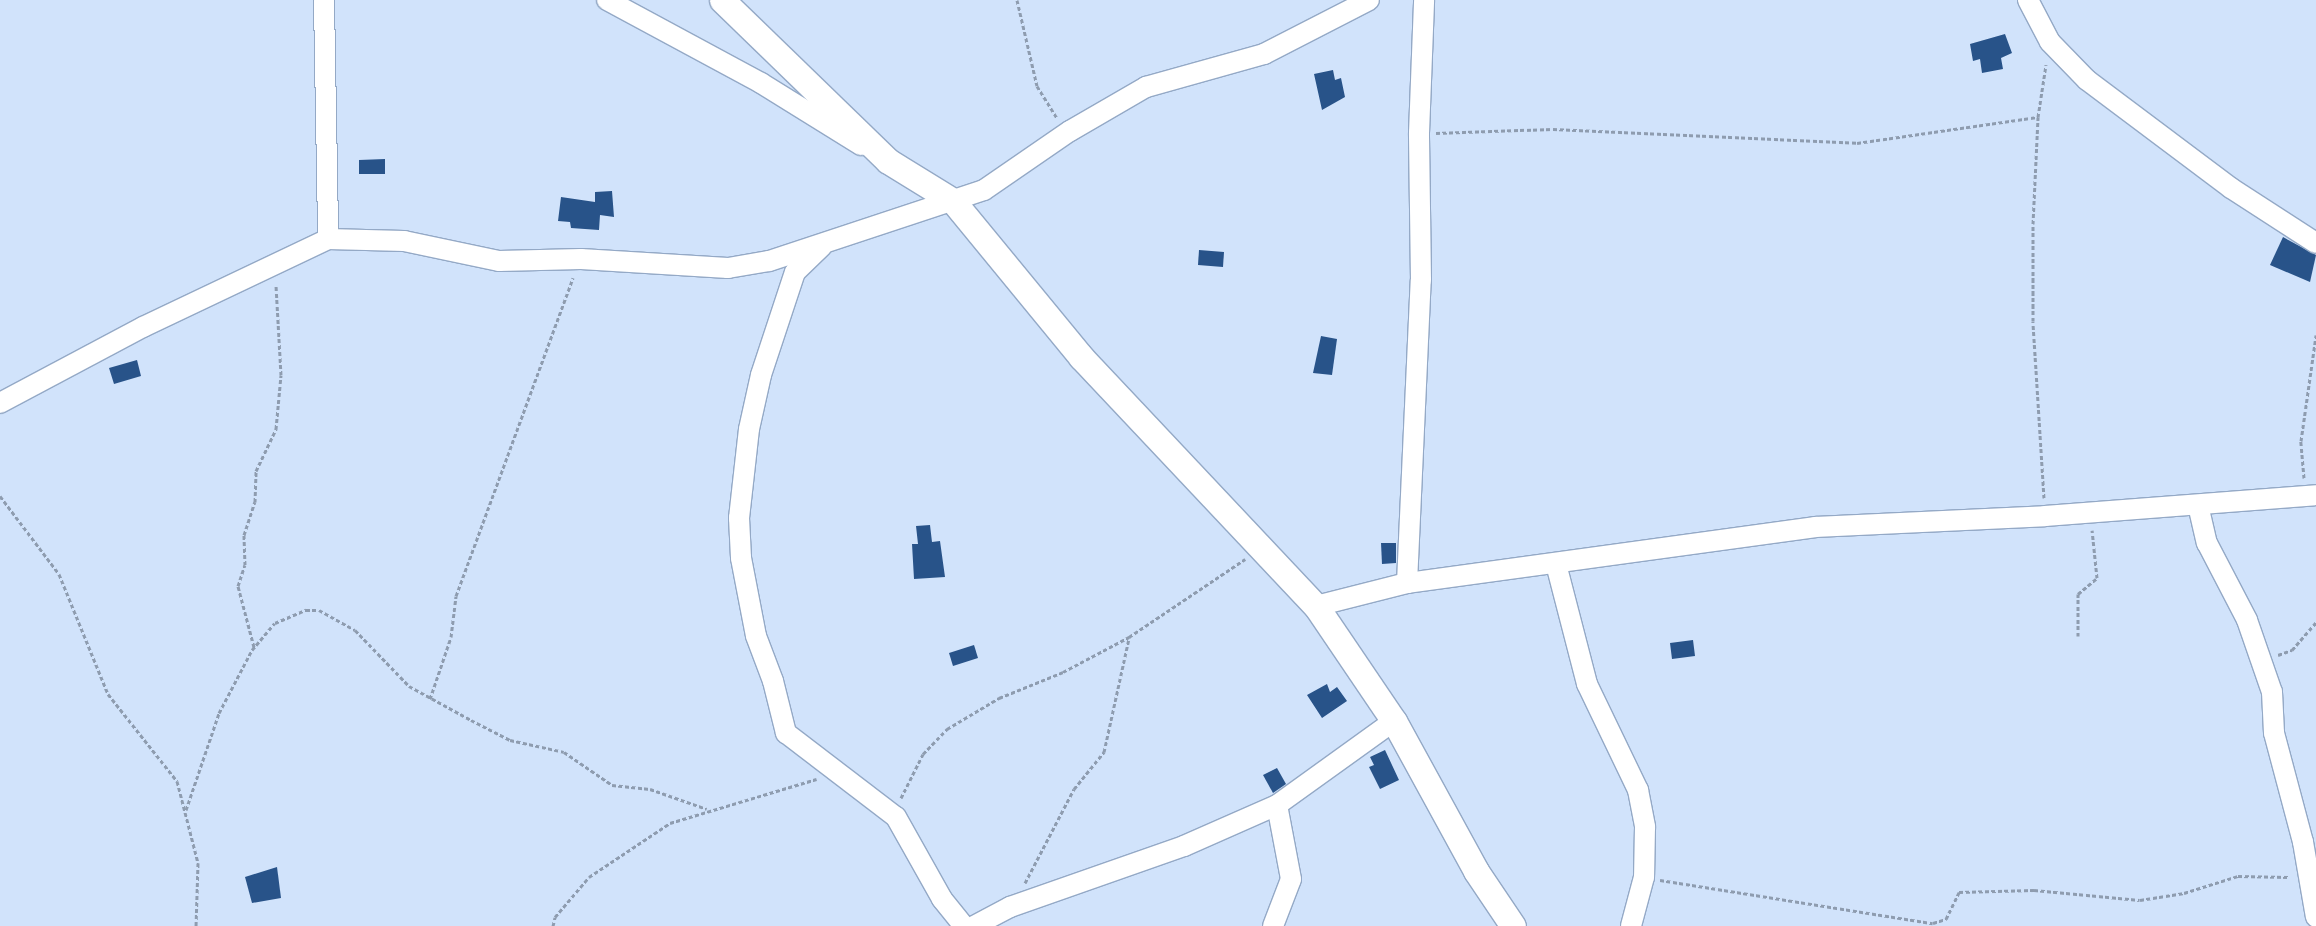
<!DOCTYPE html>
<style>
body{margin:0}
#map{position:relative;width:2316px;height:926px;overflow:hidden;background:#d1e3fb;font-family:"Fira Sans Condensed",sans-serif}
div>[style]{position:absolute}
.building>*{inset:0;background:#285389}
.path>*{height:3px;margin-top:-1.5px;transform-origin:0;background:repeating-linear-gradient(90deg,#8e9caf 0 4px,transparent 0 6.5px)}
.roads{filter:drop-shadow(1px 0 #94a9c6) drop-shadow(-1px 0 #94a9c6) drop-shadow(0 1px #94a9c6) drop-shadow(0 -1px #94a9c6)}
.minor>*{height:20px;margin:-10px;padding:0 10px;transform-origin:10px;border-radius:10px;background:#fff}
.tertiary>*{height:25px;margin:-12.5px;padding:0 12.5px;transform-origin:12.5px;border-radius:12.5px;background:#fff}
span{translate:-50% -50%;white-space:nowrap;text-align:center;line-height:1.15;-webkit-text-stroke:5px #fff;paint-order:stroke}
</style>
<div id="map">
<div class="building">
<div style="clip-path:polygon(2005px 34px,2012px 53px,2001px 58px,2003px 69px,1982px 73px,1980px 59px,1973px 61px,1970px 44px)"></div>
<div style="clip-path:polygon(1333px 70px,1335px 80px,1341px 78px,1345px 97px,1322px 110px,1314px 74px)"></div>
<div style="clip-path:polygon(385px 159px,385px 174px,359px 174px,359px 160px)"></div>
<div style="clip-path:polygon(612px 191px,614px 217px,600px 215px,599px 230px,571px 228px,570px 222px,558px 221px,561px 197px,595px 202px,595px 192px)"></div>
<div style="clip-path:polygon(2283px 237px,2316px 255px,2310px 282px,2270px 265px)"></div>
<div style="clip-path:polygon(1199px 250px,1224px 252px,1223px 267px,1198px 265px)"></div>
<div style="clip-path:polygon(1321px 336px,1337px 339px,1332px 375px,1313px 373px)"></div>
<div style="clip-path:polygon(137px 360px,141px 376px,114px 384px,109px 368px)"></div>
<div style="clip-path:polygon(930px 525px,932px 542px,940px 541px,945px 577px,914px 579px,912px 544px,918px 544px,916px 526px)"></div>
<div style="clip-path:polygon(1381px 543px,1396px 543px,1396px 563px,1382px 564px)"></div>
<div style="clip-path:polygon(1693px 640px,1695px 656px,1672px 659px,1670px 643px)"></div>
<div style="clip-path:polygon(974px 645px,978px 658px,953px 666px,949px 653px)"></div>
<div style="clip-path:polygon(1327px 684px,1330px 692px,1337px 687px,1347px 701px,1322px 718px,1307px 695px)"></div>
<div style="clip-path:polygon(1385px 750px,1399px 780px,1380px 789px,1369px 767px,1374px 765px,1370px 757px)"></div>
<div style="clip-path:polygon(1277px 768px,1286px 784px,1273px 793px,1263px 775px)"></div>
<div style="clip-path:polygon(277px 867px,281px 898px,252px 903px,245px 877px)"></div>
</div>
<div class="path">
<div style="left:1017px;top:0;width:88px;rotate:76.9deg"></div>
<div style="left:1037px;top:86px;width:38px;rotate:58deg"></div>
<div style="left:1436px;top:133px;width:117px;rotate:-2deg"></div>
<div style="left:1553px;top:129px;width:304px;rotate:2.6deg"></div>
<div style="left:1857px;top:143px;width:183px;rotate:-8.2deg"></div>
<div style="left:2304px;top:478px;width:37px;rotate:-95deg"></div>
<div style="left:2301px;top:441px;width:107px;rotate:-81.9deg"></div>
<div style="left:0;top:496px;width:98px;rotate:52.9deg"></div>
<div style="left:59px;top:574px;width:130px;rotate:67.8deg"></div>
<div style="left:108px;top:694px;width:111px;rotate:51.6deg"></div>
<div style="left:177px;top:781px;width:85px;rotate:75.6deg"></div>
<div style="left:198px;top:863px;width:63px;rotate:91.8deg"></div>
<div style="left:2044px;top:498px;width:177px;rotate:-93.6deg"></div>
<div style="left:2033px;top:321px;width:97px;rotate:-90deg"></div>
<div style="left:2033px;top:224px;width:107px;rotate:-87.3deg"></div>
<div style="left:2038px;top:117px;width:53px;rotate:-81.3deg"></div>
<div style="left:2078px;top:636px;width:42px;rotate:-90deg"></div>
<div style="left:2078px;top:594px;width:25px;rotate:-40deg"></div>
<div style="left:2097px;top:578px;width:48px;rotate:-95.9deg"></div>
<div style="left:254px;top:647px;width:63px;rotate:-104.7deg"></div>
<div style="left:238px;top:586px;width:22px;rotate:-72deg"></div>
<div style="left:245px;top:565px;width:30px;rotate:-92deg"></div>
<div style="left:244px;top:535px;width:35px;rotate:-72deg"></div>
<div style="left:255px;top:502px;width:31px;rotate:-88deg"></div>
<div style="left:256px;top:471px;width:47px;rotate:-64.5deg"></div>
<div style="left:276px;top:429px;width:54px;rotate:-84.7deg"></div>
<div style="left:281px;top:375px;width:90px;rotate:-93.2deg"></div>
<div style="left:2278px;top:655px;width:15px;rotate:-20deg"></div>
<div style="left:2292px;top:650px;width:37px;rotate:-49deg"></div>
<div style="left:430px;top:699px;width:65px;rotate:-71.3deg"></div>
<div style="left:451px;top:637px;width:41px;rotate:-83deg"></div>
<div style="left:456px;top:596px;width:339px;rotate:-69.8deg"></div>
<div style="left:901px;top:798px;width:49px;rotate:-63.4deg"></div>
<div style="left:923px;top:754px;width:35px;rotate:-46deg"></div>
<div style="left:947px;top:729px;width:61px;rotate:-30.8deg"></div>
<div style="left:999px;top:698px;width:69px;rotate:-22.1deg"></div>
<div style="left:1063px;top:672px;width:75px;rotate:-27.9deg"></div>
<div style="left:1129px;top:637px;width:140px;rotate:-33.9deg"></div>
<div style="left:186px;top:810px;width:102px;rotate:-71.2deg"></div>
<div style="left:219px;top:713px;width:71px;rotate:-62.4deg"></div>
<div style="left:252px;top:650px;width:35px;rotate:-50deg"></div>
<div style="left:275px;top:623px;width:34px;rotate:-23deg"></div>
<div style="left:306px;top:610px;width:13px"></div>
<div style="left:319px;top:610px;width:41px;rotate:29.1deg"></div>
<div style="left:355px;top:630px;width:78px;rotate:46deg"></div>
<div style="left:409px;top:686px;width:71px;rotate:28.7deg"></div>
<div style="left:471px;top:720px;width:44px;rotate:27.1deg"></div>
<div style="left:510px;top:740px;width:55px;rotate:12.5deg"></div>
<div style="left:564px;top:752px;width:58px;rotate:34.5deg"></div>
<div style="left:612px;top:785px;width:38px;rotate:6deg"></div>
<div style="left:650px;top:789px;width:60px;rotate:19.3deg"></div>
<div style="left:1660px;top:880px;width:276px;rotate:9deg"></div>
<div style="left:1933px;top:923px;width:14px;rotate:-17deg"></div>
<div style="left:1946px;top:919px;width:30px;rotate:-64deg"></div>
<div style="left:1959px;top:892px;width:75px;rotate:-1.5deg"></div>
<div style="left:2034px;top:890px;width:106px;rotate:5.4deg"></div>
<div style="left:2140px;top:900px;width:45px;rotate:-9deg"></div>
<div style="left:2184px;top:893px;width:57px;rotate:-17.5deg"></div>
<div style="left:2238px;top:876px;width:52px;rotate:1.1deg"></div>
<div style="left:1025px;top:883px;width:106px;rotate:-62.5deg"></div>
<div style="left:1074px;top:789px;width:48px;rotate:-51deg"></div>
<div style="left:1104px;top:752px;width:117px;rotate:-77.6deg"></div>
<div style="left:553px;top:926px;width:9px;rotate:-77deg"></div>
<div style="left:555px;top:917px;width:52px;rotate:-49.6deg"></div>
<div style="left:589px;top:877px;width:97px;rotate:-33.7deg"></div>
<div style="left:670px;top:823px;width:153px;rotate:-16.7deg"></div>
</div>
<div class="roads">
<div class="minor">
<div style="left:324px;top:0;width:239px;rotate:89deg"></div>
<div style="left:607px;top:0;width:175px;rotate:28.3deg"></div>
<div style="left:761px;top:83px;width:118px;rotate:31.8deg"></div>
<div style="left:2028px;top:0;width:47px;rotate:62.4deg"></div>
<div style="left:2050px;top:42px;width:53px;rotate:45.8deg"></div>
<div style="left:2087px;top:80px;width:180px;rotate:36.9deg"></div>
<div style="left:2231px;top:188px;width:101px;rotate:32.9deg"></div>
<div style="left:822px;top:246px;width:37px;rotate:136deg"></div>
<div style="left:795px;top:272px;width:108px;rotate:108.3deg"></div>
<div style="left:761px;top:375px;width:55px;rotate:102.5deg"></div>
<div style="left:749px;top:429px;width:90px;rotate:96.4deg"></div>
<div style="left:739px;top:518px;width:40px;rotate:87.1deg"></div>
<div style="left:741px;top:558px;width:79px;rotate:79.1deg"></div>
<div style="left:756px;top:636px;width:48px;rotate:69.3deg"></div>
<div style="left:773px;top:681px;width:54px;rotate:76deg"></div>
<div style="left:786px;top:733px;width:138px;rotate:37.4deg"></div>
<div style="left:896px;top:817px;width:94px;rotate:60.7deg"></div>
<div style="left:942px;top:899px;width:35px;rotate:51deg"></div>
<div style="left:0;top:403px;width:162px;rotate:-28deg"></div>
<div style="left:143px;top:327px;width:205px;rotate:-25.4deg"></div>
<div style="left:328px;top:239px;width:76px;rotate:1.5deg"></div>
<div style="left:404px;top:241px;width:97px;rotate:11.9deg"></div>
<div style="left:499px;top:261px;width:82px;rotate:-1.4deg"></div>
<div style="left:581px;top:259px;width:147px;rotate:3.5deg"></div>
<div style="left:728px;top:268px;width:42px;rotate:-9.7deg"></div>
<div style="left:769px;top:261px;width:226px;rotate:-18.3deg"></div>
<div style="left:984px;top:190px;width:104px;rotate:-34.5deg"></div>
<div style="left:1070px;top:131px;width:88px;rotate:-30.1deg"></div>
<div style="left:1146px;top:87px;width:123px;rotate:-15.6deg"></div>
<div style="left:1264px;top:54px;width:118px;rotate:-27.2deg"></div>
<div style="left:2198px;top:505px;width:39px;rotate:77deg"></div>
<div style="left:2207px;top:543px;width:87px;rotate:62.5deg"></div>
<div style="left:2247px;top:620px;width:76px;rotate:70.9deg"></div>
<div style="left:2272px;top:692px;width:41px;rotate:87.2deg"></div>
<div style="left:2274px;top:733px;width:113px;rotate:75.1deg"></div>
<div style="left:2303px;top:842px;width:76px;rotate:80.2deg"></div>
<div style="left:1556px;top:564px;width:124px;rotate:75.5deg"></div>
<div style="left:1587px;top:684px;width:118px;rotate:64.3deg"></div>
<div style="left:1638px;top:790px;width:38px;rotate:79deg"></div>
<div style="left:1645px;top:827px;width:50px;rotate:91.1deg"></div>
<div style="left:1644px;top:877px;width:51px;rotate:104.9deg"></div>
<div style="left:1407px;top:583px;width:303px;rotate:-87.4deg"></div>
<div style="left:1421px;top:280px;width:147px;rotate:-90.8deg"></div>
<div style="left:1419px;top:133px;width:133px;rotate:-87.8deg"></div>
<div style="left:1316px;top:606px;width:94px;rotate:-14.2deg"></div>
<div style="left:1407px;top:583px;width:412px;rotate:-7.8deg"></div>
<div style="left:1815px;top:527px;width:230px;rotate:-2.7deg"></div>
<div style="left:2045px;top:516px;width:272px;rotate:-4.4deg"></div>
<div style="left:974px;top:926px;width:41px;rotate:-27.8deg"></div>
<div style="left:1010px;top:907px;width:184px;rotate:-19.3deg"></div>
<div style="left:1184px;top:846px;width:102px;rotate:-23.8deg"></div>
<div style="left:1277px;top:805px;width:144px;rotate:-35.7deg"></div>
<div style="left:1273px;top:926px;width:50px;rotate:-69deg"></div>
<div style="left:1291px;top:879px;width:75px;rotate:-100.7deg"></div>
</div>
<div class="tertiary">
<div style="left:722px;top:0;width:231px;rotate:44.1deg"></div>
<div style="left:888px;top:161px;width:76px;rotate:31.6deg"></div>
<div style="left:953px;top:201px;width:202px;rotate:50.6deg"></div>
<div style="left:1081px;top:357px;width:342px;rotate:46.7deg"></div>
<div style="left:1316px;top:606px;width:139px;rotate:55.9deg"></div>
<div style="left:1394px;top:721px;width:171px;rotate:61.3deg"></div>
<div style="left:1476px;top:871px;width:66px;rotate:56.1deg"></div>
</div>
</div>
</div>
